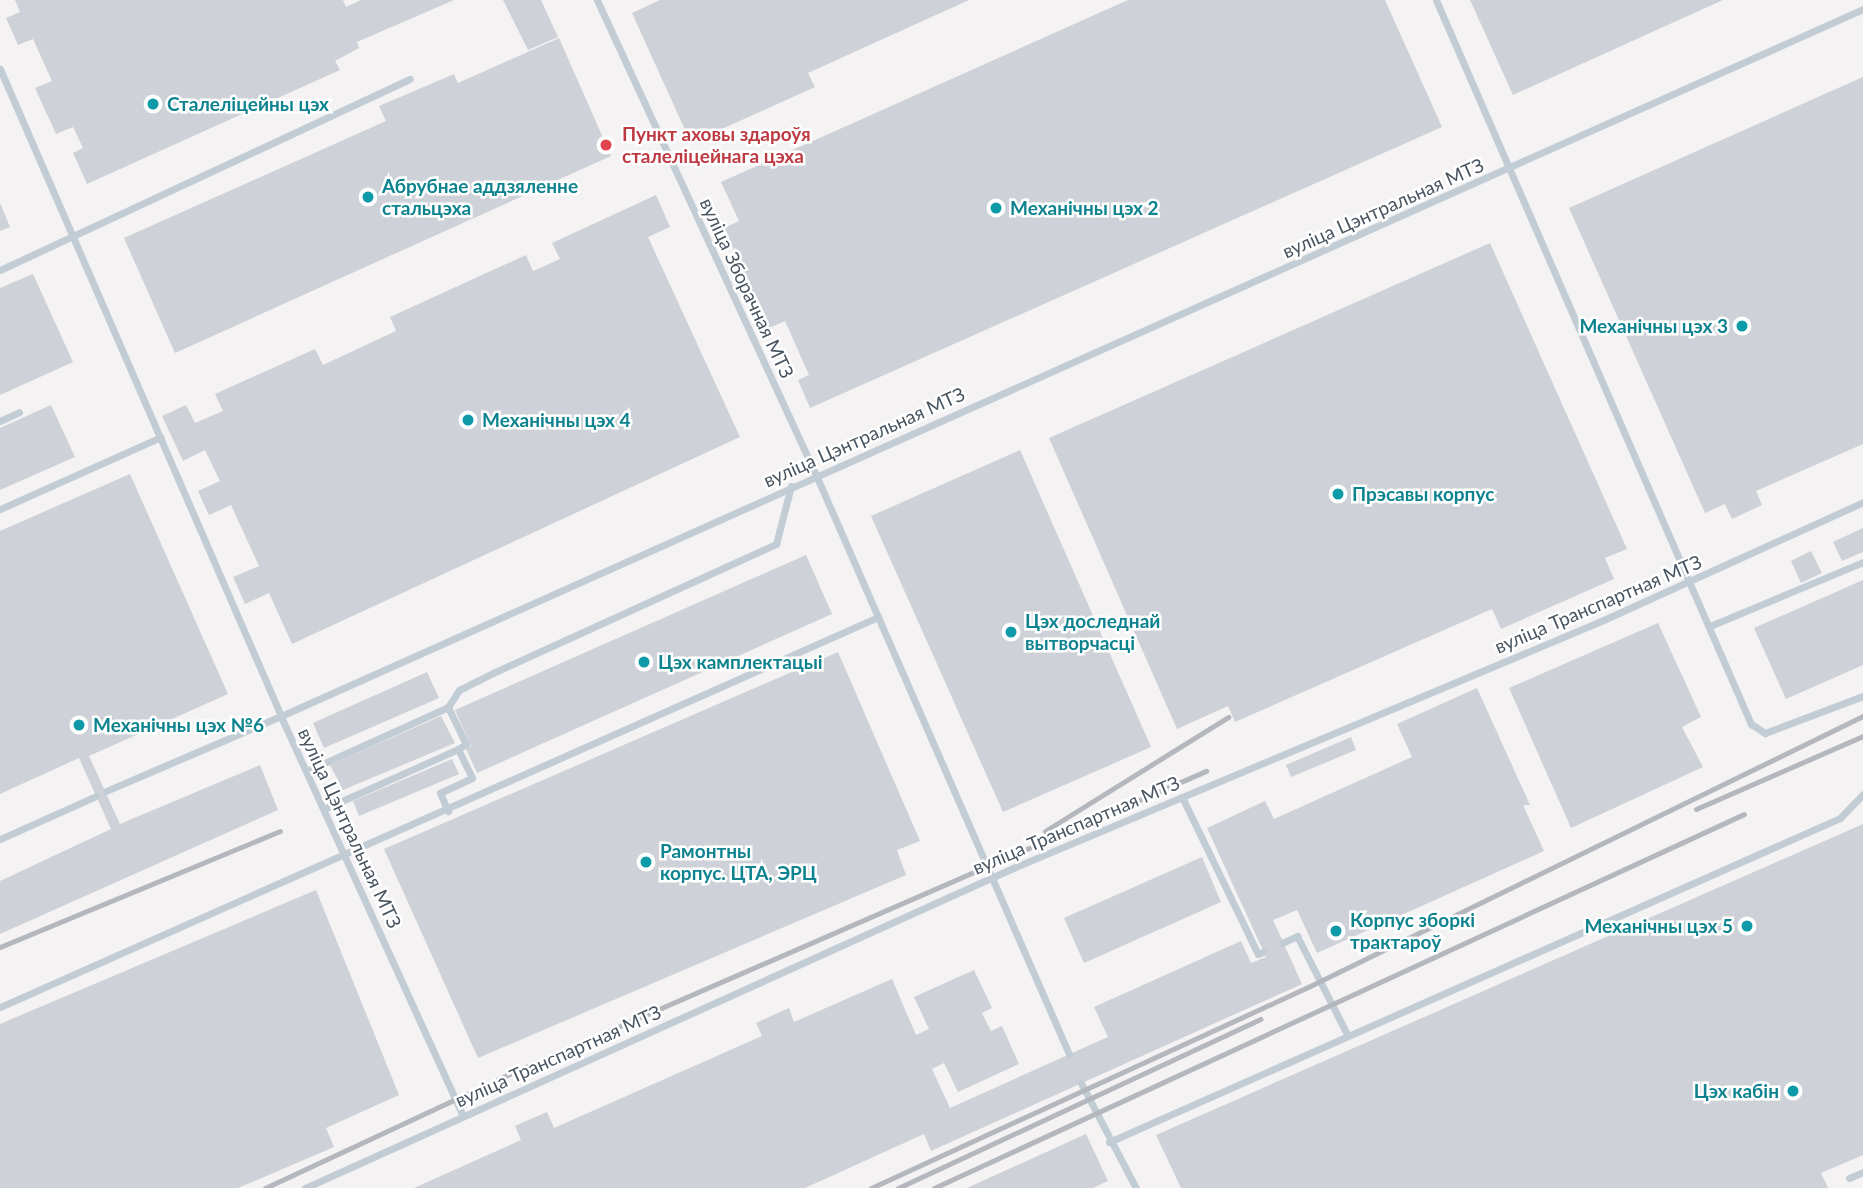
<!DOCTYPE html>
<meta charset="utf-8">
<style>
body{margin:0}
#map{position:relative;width:1863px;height:1188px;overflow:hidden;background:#f4f2f2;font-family:Lato,sans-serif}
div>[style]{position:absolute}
.building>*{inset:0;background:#ced1d7}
.service>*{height:7px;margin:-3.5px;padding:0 3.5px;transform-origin:3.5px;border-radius:3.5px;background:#c2ccd4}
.rail>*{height:5px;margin:-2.5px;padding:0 2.5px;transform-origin:2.5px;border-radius:2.5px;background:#b4b7bd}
.dots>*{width:19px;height:19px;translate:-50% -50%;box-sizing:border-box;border:4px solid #fff;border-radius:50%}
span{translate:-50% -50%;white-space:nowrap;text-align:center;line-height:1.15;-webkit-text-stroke:5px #fff;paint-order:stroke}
.culture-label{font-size:19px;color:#0d838f;font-weight:700}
.left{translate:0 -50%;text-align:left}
.right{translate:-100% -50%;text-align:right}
.health-label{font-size:19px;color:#be3a42;font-weight:700}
.street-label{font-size:19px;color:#485561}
</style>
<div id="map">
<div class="building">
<div style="clip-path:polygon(15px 0,343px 0,346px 7px,361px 0,454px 0,357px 42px,359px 48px,335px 61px,340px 70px,87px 184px,73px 153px,83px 148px,73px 127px,56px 134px,35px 88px,52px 81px,33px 39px,18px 45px,6px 18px,20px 12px)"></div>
<div style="clip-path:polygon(503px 0,541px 0,558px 37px,528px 50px)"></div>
<div style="clip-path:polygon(660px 0,969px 0,808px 73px,815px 87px,691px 143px,632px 13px)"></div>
<div style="clip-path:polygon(1128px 0,1385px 0,1442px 127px,810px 408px,798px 380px,809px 375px,785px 321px,769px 328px,724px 228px,739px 221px,721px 182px)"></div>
<div style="clip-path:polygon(1470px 0,1723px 0,1513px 95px)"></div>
<div style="clip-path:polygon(559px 38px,611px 156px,175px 353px,124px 238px,386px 121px,379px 106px,454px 74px,458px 83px)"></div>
<div style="clip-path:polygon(1863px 77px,1863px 444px,1756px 491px,1762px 505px,1732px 519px,1725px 504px,1705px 513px,1569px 208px)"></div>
<div style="clip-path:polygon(656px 195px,670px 227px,648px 237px,740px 437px,292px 644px,269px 593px,245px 604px,233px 577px,259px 566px,231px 505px,209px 515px,198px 491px,220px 481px,205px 450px,183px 461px,162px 416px,186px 405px,195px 423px,223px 411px,215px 394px,315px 349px,323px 365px,396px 331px,390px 317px,526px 255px,533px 271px,560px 259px,552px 243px)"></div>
<div style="clip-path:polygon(0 203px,10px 227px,0 231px)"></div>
<div style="clip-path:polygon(1490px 243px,1627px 549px,1605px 558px,1614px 579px,1501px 629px,1492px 609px,1235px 722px,1228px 706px,1177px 729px,1049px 438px)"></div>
<div style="clip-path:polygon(33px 274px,73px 362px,0 395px,0 288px)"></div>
<div style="clip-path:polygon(51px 405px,75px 457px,0 490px,0 428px)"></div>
<div style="clip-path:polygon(1020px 450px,1151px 747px,1003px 812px,871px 516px)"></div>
<div style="clip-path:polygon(130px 474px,228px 694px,89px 756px,120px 824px,260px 765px,278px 810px,0 934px,0 881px,111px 829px,79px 758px,0 794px,0 531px)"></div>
<div style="clip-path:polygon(1863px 528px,1863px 552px,1842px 561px,1833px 542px)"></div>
<div style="clip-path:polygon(1811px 551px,1822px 573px,1801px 583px,1791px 561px)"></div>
<div style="clip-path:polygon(806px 555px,832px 614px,477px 773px,466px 749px,471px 746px,455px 710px)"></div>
<div style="clip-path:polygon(1863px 580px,1863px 665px,1786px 699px,1754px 628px)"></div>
<div style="clip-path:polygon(1658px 623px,1701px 717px,1682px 727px,1703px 767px,1571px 828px,1509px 688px)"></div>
<div style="clip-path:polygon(838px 652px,920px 841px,897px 850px,906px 875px,478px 1058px,384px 849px)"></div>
<div style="clip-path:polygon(427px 672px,439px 698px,324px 748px,313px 723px)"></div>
<div style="clip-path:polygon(1477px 688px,1530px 805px,1523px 805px,1544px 851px,1317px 953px,1297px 910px,1273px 920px,1302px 984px,931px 1151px,924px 1134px,805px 1188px,414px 1188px,521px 1140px,515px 1126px,547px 1112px,554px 1128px,762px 1036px,756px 1023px,789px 1008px,794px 1022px,892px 979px,916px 1035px,929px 1029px,914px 997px,974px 970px,992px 1008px,982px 1013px,991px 1031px,1002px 1026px,1019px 1064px,958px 1092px,944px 1063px,932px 1069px,950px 1108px,1108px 1037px,1094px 1007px,1241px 941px,1251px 963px,1266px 957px,1207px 828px,1265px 801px,1274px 819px,1412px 757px,1397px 724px)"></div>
<div style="clip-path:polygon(441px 716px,455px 743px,343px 790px,330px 765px)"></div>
<div style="clip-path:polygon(1351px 737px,1356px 750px,1291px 777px,1286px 765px)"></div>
<div style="clip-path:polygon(452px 759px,459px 774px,359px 816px,353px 801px)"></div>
<div style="clip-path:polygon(1863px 824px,1863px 1155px,1821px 1173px,1828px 1188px,1181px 1188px,1156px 1135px)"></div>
<div style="clip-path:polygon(1202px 857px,1221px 902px,1084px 963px,1064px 918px)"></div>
<div style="clip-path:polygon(316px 890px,399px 1095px,326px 1128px,334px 1147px,238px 1188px,0 1188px,0 1024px)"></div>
<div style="clip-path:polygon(1086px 1134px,1108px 1181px,1093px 1188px,967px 1188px)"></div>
</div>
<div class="service">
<div style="left:597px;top:0;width:523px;rotate:65.25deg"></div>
<div style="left:816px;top:475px;width:632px;rotate:66.4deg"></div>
<div style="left:1436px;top:0;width:790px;rotate:66.49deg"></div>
<div style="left:1751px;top:724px;width:17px;rotate:33deg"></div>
<div style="left:1765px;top:733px;width:105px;rotate:-20.7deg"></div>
<div style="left:0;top:69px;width:705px;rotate:66.52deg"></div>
<div style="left:281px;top:716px;width:190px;rotate:156.8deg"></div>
<div style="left:0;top:270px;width:452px;rotate:-25deg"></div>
<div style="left:0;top:421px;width:21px;rotate:-25deg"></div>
<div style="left:0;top:509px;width:176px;rotate:-24.1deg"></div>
<div style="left:1710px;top:626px;width:166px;rotate:-22.7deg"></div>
<div style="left:448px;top:707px;width:20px;rotate:-57deg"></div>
<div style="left:459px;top:690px;width:40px;rotate:-26.6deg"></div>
<div style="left:495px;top:672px;width:309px;rotate:-24.5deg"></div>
<div style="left:776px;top:544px;width:60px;rotate:-75.5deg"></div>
<div style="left:307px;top:771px;width:155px;rotate:-24.4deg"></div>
<div style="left:448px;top:707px;width:41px;rotate:64.1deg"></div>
<div style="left:466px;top:744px;width:9px;rotate:148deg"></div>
<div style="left:458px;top:749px;width:32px;rotate:64deg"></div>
<div style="left:472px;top:778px;width:35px;rotate:155deg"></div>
<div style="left:440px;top:793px;width:20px;rotate:66deg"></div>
<div style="left:1182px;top:797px;width:174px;rotate:64.2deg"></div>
<div style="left:1258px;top:954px;width:5px;rotate:-22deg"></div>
<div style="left:324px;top:809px;width:147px;rotate:-24.1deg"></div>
<div style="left:0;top:839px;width:105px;rotate:-24.1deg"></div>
<div style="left:1282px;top:943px;width:17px;rotate:-25deg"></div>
<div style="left:1297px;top:936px;width:112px;rotate:63deg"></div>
<div style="left:0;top:1007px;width:961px;rotate:-23.95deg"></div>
<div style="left:1081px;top:1083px;width:119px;rotate:62.4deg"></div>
<div style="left:463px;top:1116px;width:439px;rotate:-114.5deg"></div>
<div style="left:281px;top:716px;width:1733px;rotate:-24.08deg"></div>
<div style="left:1109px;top:1142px;width:800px;rotate:-23.9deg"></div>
<div style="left:1840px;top:818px;width:33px;rotate:-46deg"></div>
<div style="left:1849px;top:1178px;width:15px;rotate:-23deg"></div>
<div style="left:305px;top:1188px;width:777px;rotate:-24.32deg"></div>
<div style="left:1013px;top:868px;width:636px;rotate:-22.77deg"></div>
<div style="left:1599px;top:622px;width:290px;rotate:-24.4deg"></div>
</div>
<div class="rail">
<div style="left:1696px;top:809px;width:182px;rotate:-23.6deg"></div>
<div style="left:1045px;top:831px;width:216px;rotate:-31.9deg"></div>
<div style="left:0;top:947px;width:303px;rotate:-22.5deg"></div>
<div style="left:265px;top:1188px;width:272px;rotate:-25deg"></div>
<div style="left:512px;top:1073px;width:757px;rotate:-23.52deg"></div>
<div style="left:871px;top:1188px;width:481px;rotate:-24.7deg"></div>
<div style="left:1308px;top:987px;width:618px;rotate:-26.03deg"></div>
<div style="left:898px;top:1188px;width:400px;rotate:-25deg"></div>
<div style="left:934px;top:1188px;width:892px;rotate:-24.78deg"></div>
</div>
<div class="dots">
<div style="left:153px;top:104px;background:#0f9aa8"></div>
<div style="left:606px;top:145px;background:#e0444e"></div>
<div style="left:368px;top:197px;background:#0f9aa8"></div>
<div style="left:996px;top:208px;background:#0f9aa8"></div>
<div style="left:1742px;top:326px;background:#0f9aa8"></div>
<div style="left:468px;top:420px;background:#0f9aa8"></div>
<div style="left:1338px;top:494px;background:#0f9aa8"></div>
<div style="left:1011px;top:632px;background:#0f9aa8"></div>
<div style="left:644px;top:662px;background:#0f9aa8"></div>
<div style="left:79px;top:725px;background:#0f9aa8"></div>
<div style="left:646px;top:862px;background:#0f9aa8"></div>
<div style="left:1747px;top:926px;background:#0f9aa8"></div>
<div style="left:1336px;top:931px;background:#0f9aa8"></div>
<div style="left:1793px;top:1091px;background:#0f9aa8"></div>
</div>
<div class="culture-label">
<span class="left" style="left:167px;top:104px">Сталеліцейны цэх</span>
<span class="left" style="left:382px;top:197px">Абрубнае аддзяленне<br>стальцэха</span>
<span class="left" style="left:1010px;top:208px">Механічны цэх 2</span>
<span class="right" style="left:1728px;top:326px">Механічны цэх 3</span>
<span class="left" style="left:482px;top:420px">Механічны цэх 4</span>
<span class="left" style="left:1352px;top:494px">Прэсавы корпус</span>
<span class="left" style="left:1025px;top:632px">Цэх доследнай<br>вытворчасці</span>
<span class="left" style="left:658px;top:662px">Цэх камплектацыі</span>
<span class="left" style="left:93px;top:725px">Механічны цэх №6</span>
<span class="left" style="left:660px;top:862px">Рамонтны<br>корпус. ЦТА, ЭРЦ</span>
<span class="left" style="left:1350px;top:931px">Корпус зборкі<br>трактароў</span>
<span class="right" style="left:1733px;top:926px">Механічны цэх 5</span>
<span class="right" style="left:1779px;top:1091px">Цэх кабін</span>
</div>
<div class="health-label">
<span class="left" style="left:622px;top:145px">Пункт аховы здароўя<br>сталеліцейнага цэха</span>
</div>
<div class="street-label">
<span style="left:1383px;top:208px;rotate:-24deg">вуліца Цэнтральная МТЗ</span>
<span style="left:747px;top:288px;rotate:65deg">вуліца Зборачная МТЗ</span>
<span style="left:864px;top:437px;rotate:-24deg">вуліца Цэнтральная МТЗ</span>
<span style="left:1598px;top:604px;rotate:-23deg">вуліца Транспартная МТЗ</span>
<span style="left:1076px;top:825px;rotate:-23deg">вуліца Транспартная МТЗ</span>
<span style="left:350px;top:828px;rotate:65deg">вуліца Цэнтральная МТЗ</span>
<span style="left:558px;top:1056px;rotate:-24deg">вуліца Транспартная МТЗ</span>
</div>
</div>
